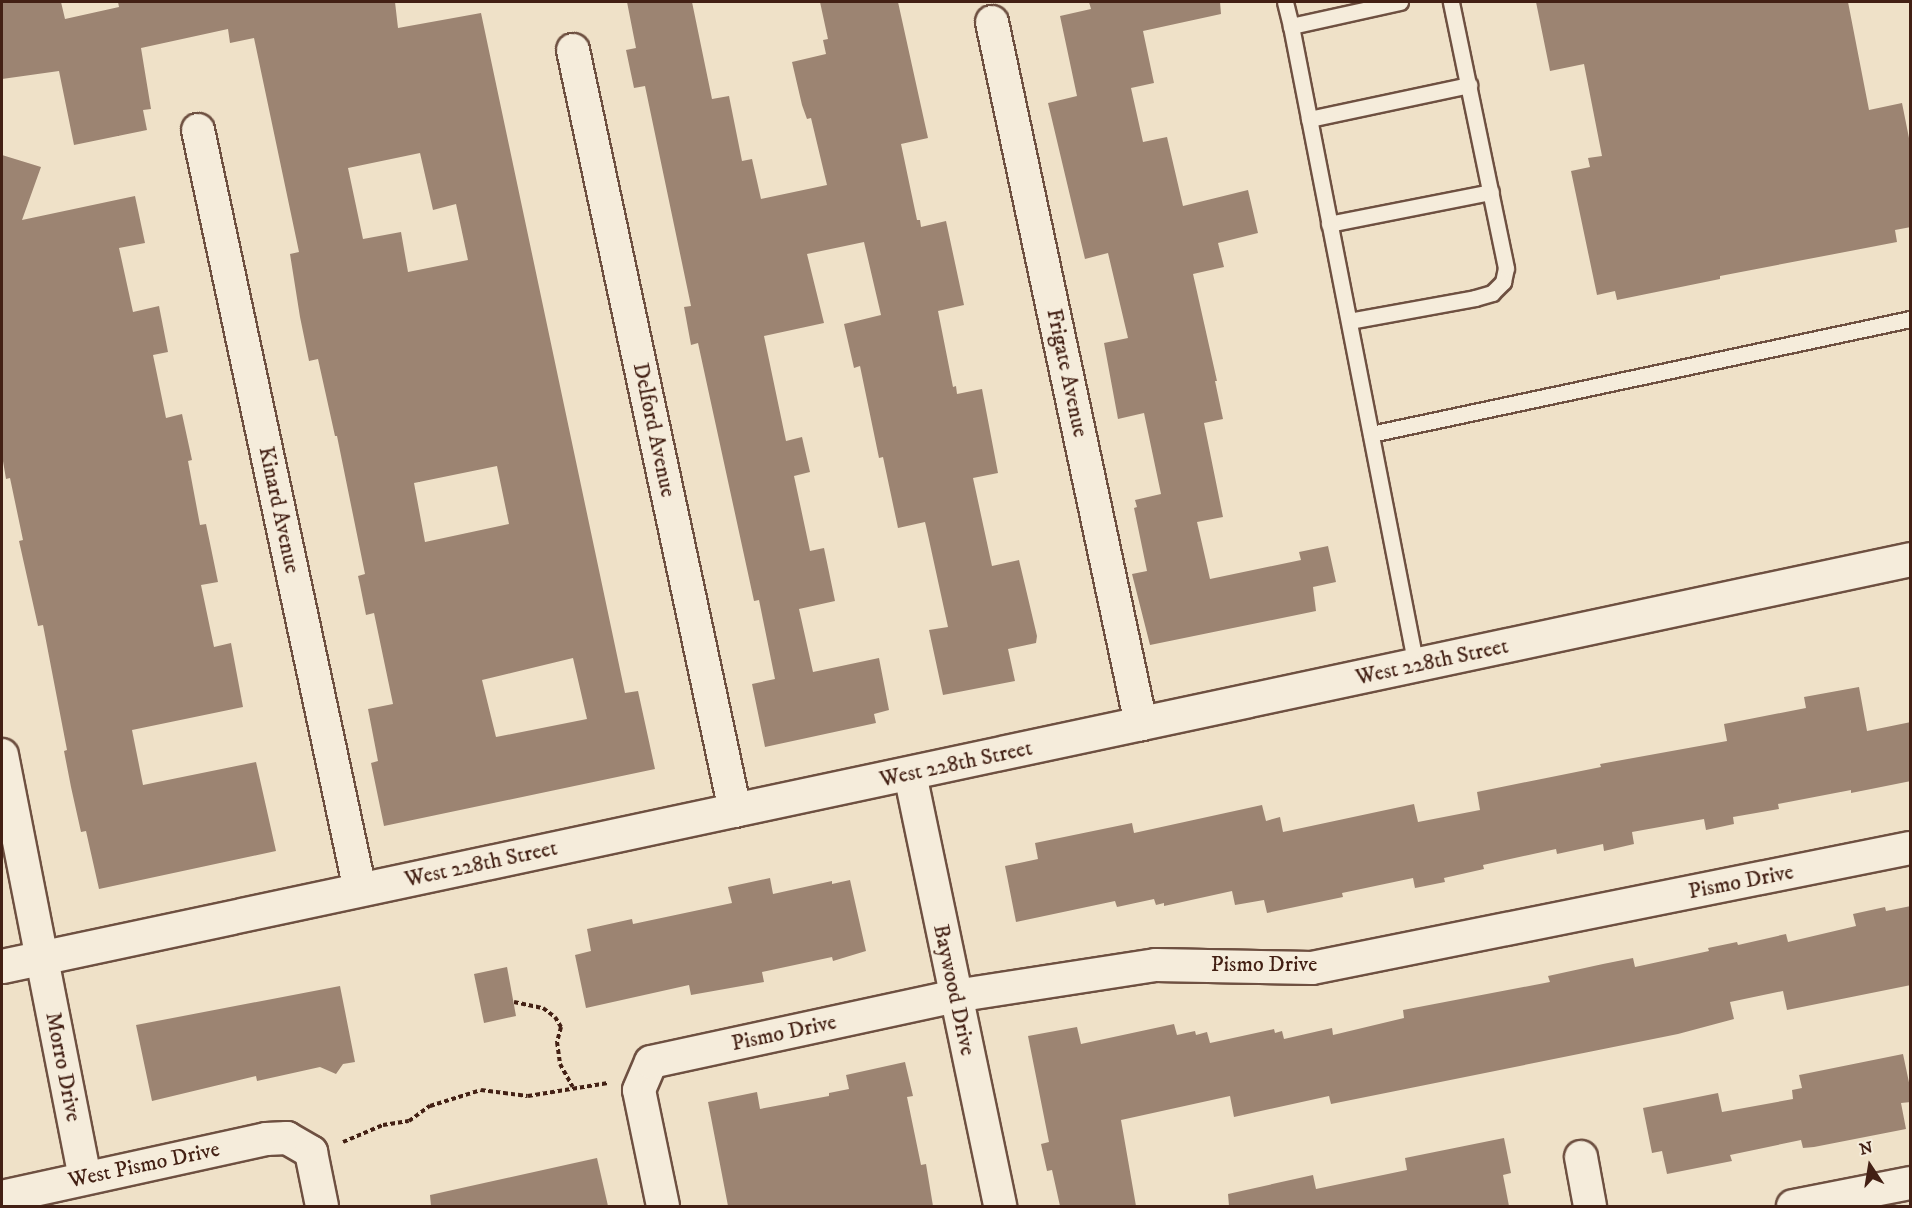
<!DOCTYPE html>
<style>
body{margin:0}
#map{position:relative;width:1912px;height:1208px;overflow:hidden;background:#efe1c8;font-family:"IM FELL DW Pica",serif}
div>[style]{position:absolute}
.building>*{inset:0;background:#9c8472}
.path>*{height:4px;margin-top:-2px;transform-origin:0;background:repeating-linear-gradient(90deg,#432014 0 4.5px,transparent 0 7.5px)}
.roads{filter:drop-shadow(2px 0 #6e5041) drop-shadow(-2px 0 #6e5041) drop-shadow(0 2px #6e5041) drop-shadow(0 -2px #6e5041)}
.lane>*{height:15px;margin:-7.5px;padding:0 7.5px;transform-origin:7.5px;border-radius:7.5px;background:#f5ecdb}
.street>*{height:32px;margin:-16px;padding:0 16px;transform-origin:16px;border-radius:16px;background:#f5ecdb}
.secondary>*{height:33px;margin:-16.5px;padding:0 16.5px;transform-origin:16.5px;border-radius:16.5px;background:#f5ecdb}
span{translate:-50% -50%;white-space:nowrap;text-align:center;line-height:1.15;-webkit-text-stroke:4.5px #f5ecdb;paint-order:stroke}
.street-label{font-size:22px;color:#432014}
.frame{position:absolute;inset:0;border:3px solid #432014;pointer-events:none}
.north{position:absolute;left:1840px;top:1136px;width:60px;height:60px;-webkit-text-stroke:4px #f5ecdb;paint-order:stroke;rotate:348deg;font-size:16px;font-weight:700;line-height:24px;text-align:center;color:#432014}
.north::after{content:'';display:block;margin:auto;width:21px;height:27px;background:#432014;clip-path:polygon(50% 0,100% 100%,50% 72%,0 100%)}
</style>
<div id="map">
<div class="building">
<div style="clip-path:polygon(evenodd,2px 2px,61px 2px,65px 19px,119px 7px,118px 2px,395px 2px,398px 28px,481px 13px,625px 693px,638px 691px,655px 769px,384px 826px,371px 763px,378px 761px,368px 709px,393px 704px,374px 613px,366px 615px,360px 585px,358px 576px,365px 574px,337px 436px,335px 436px,318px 359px,309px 361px,300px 317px,290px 254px,299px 252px,254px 38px,230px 43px,228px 29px,141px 48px,151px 109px,143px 110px,147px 130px,74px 145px,59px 71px,2px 79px,2px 2px,420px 153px,433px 210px,456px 204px,468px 260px,408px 272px,401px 232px,363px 239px,348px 168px,420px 153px,2px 2px,497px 466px,509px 524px,425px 542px,414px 483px,497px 466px,2px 2px,573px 658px,587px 719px,496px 737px,482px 680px,573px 658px)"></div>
<div style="clip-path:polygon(627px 2px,692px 2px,712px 99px,729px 96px,742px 161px,752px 159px,761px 199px,827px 185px,811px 118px,807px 119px,802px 105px,792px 62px,826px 54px,823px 40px,828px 39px,820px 2px,898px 2px,928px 138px,901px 144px,917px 220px,920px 220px,921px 227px,946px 221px,964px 305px,938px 311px,953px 387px,956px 386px,957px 394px,982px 389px,998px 473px,973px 478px,992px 566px,1019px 560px,1037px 636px,1036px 643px,1008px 649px,1015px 681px,943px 695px,929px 630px,948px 627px,926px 526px,925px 522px,898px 528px,883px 457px,879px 458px,860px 366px,854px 368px,844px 324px,881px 315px,864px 242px,807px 254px,824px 323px,764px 336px,786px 441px,802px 437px,810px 472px,794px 476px,810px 551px,824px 548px,835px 601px,799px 609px,813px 672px,879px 658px,889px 710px,874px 714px,876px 723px,765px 747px,752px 684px,775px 679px,759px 600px,754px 601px,698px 343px,691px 345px,684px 307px,691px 306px,645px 86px,634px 88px,626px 50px,636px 48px)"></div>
<div style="clip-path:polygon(1089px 2px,1220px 2px,1221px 14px,1143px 31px,1154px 83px,1131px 88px,1143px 142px,1167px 137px,1183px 206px,1248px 190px,1258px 233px,1218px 243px,1224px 267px,1193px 274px,1217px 381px,1215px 381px,1223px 419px,1204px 423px,1223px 517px,1197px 522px,1210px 579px,1301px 560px,1299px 552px,1328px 546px,1336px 582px,1313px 587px,1316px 611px,1150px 645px,1132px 574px,1147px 571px,1134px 508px,1137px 507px,1135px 500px,1161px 494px,1144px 413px,1118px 419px,1104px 343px,1128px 338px,1108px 253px,1085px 259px,1048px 103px,1077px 96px,1060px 16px,1091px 9px)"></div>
<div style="clip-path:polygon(1536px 2px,1848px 2px,1869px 110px,1902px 103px,1911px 148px,1911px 227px,1895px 230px,1897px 242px,1720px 276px,1720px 279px,1617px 300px,1615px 291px,1597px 295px,1571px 171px,1590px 167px,1588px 158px,1602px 156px,1584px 64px,1550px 71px)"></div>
<div style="clip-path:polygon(2px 155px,41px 167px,22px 220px,135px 196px,145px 243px,119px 248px,133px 312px,159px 306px,168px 352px,153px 355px,166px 418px,182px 414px,192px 460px,188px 461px,200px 525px,206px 524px,218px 582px,201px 585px,214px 647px,231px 643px,243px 707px,132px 730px,143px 785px,256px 762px,276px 851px,99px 889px,86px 831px,81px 832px,71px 787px,64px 751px,67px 750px,43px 625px,38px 626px,19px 541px,23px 540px,10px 478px,6px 479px,2px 455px)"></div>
<div style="clip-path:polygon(1859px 687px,1867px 731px,1911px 722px,1911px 781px,1851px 793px,1851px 790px,1778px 804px,1779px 809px,1733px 817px,1734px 824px,1706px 830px,1704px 819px,1632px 832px,1634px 844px,1604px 851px,1603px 844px,1557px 854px,1556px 849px,1483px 865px,1484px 869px,1444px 878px,1445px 882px,1415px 888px,1413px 878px,1342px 893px,1343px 897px,1267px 913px,1264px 900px,1235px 905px,1232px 891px,1164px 906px,1164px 903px,1156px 905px,1154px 899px,1117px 907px,1115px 901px,1016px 922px,1005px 866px,1038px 859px,1035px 843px,1132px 823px,1134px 833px,1262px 805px,1266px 821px,1280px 817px,1283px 832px,1414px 804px,1418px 822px,1480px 810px,1477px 792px,1601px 767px,1600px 764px,1727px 741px,1724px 724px,1806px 708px,1804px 697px)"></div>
<div style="clip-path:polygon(770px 878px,773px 894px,832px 881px,832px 884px,850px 880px,866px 951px,833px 961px,832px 957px,762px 972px,764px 982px,691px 995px,689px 985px,586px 1008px,575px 955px,591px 951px,587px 929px,632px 919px,633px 924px,732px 903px,728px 887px)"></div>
<div style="clip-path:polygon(1911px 906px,1911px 985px,1787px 1010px,1783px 991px,1730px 1002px,1734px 1019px,1678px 1034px,1331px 1104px,1329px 1096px,1234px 1117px,1230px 1096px,1121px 1120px,1136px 1206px,1060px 1206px,1052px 1170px,1047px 1171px,1041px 1144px,1049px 1142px,1028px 1036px,1077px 1027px,1081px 1044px,1174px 1024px,1177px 1035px,1195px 1031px,1196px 1035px,1207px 1032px,1210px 1043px,1274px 1029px,1275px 1033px,1282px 1031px,1284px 1039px,1332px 1028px,1333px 1035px,1404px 1018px,1403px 1010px,1550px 982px,1548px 976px,1603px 964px,1633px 958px,1635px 967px,1709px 951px,1708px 948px,1737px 942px,1738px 945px,1786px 934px,1788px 942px,1856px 926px,1853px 914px,1885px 907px,1886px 911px)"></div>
<div style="clip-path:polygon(507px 967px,516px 1016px,484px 1023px,474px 974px)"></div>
<div style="clip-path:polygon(340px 986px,355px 1062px,343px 1064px,336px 1074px,320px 1067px,257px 1081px,256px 1076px,152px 1101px,136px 1025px)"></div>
<div style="clip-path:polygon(1903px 1054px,1911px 1092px,1911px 1102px,1901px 1103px,1906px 1129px,1814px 1147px,1803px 1148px,1801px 1140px,1730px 1155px,1732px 1161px,1667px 1174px,1662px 1151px,1652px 1153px,1643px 1108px,1718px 1093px,1722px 1112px,1793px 1099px,1792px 1090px,1802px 1088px,1799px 1075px)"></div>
<div style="clip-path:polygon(905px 1062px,913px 1096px,907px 1097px,921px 1165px,926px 1164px,933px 1206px,728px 1206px,708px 1102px,757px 1092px,760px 1109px,829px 1096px,829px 1093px,849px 1089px,846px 1075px)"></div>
<div style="clip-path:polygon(1504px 1138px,1511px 1173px,1503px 1175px,1509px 1206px,1229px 1206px,1228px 1194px,1313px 1175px,1316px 1189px,1407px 1170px,1405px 1158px)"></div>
<div style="clip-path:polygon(597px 1158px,608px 1206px,431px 1206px,430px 1195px)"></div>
</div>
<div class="path">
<div style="left:514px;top:1002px;width:30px;rotate:12deg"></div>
<div style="left:543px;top:1008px;width:15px;rotate:37deg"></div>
<div style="left:555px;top:1017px;width:12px;rotate:59deg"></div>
<div style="left:561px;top:1027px;width:16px;rotate:105deg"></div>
<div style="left:557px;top:1042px;width:22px;rotate:82deg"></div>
<div style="left:560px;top:1064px;width:26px;rotate:61deg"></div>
<div style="left:343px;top:1142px;width:43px;rotate:-23deg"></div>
<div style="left:383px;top:1125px;width:26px;rotate:-9deg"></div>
<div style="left:409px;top:1121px;width:26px;rotate:-36deg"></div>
<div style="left:430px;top:1106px;width:53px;rotate:-17.4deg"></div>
<div style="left:481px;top:1090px;width:47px;rotate:7.3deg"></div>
<div style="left:528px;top:1096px;width:81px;rotate:-9.2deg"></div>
</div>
<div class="roads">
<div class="lane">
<div style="left:1285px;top:2px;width:25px;rotate:76deg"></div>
<div style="left:1400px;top:2px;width:112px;rotate:167.6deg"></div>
<div style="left:1291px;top:26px;width:652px;rotate:78.95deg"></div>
<div style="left:1309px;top:119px;width:164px;rotate:-12deg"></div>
<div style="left:1329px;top:224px;width:165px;rotate:-11.2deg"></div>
<div style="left:1349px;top:321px;width:128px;rotate:-10.3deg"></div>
<div style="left:1475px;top:298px;width:18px;rotate:-16deg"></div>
<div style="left:1492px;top:293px;width:16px;rotate:-45deg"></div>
<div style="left:1503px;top:282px;width:14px;rotate:-78deg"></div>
<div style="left:1506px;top:268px;width:272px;rotate:-101.7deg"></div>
<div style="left:1371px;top:434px;width:551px;rotate:-12.04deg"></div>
</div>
<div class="street">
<div style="left:992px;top:22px;width:718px;rotate:78.02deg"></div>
<div style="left:573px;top:50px;width:778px;rotate:77.98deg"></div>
<div style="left:198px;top:130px;width:777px;rotate:77.97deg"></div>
<div style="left:2px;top:755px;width:430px;rotate:78.9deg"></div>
<div style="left:910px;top:774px;width:441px;rotate:78.2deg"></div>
<div style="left:1581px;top:1157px;width:50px;rotate:79.6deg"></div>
<div style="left:2px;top:1197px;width:270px;rotate:-12.4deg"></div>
<div style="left:266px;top:1139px;width:21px;rotate:-3deg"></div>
<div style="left:287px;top:1138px;width:28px;rotate:30deg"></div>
<div style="left:311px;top:1152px;width:55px;rotate:78.5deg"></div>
<div style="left:663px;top:1206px;width:118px;rotate:-101.7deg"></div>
<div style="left:639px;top:1090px;width:30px;rotate:-67deg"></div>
<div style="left:651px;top:1062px;width:311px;rotate:-12.2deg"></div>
<div style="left:955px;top:996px;width:203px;rotate:-8.8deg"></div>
<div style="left:1156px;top:965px;width:156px;rotate:1.1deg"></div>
<div style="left:1312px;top:968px;width:610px;rotate:-11.35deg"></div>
<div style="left:1793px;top:1206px;width:119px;rotate:-11.1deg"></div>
</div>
<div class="secondary">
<div style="left:2px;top:966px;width:1951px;rotate:-12.04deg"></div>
</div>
</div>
<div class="street-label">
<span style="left:1067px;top:373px;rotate:78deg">Frigate Avenue</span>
<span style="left:654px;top:430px;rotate:78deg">Delford Avenue</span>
<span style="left:279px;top:510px;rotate:78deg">Kinard Avenue</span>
<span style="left:1432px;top:662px;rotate:-12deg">West 228th Street</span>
<span style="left:956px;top:764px;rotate:-12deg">West 228th Street</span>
<span style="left:481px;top:864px;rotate:-12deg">West 228th Street</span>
<span style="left:1741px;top:882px;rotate:-11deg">Pismo Drive</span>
<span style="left:1264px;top:965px">Pismo Drive</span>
<span style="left:954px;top:990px;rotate:78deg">Baywood Drive</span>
<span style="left:784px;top:1033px;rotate:-12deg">Pismo Drive</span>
<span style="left:63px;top:1067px;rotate:79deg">Morro Drive</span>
<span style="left:144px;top:1165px;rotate:-12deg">West Pismo Drive</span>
</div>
<div class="frame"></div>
<div class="north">N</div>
</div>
